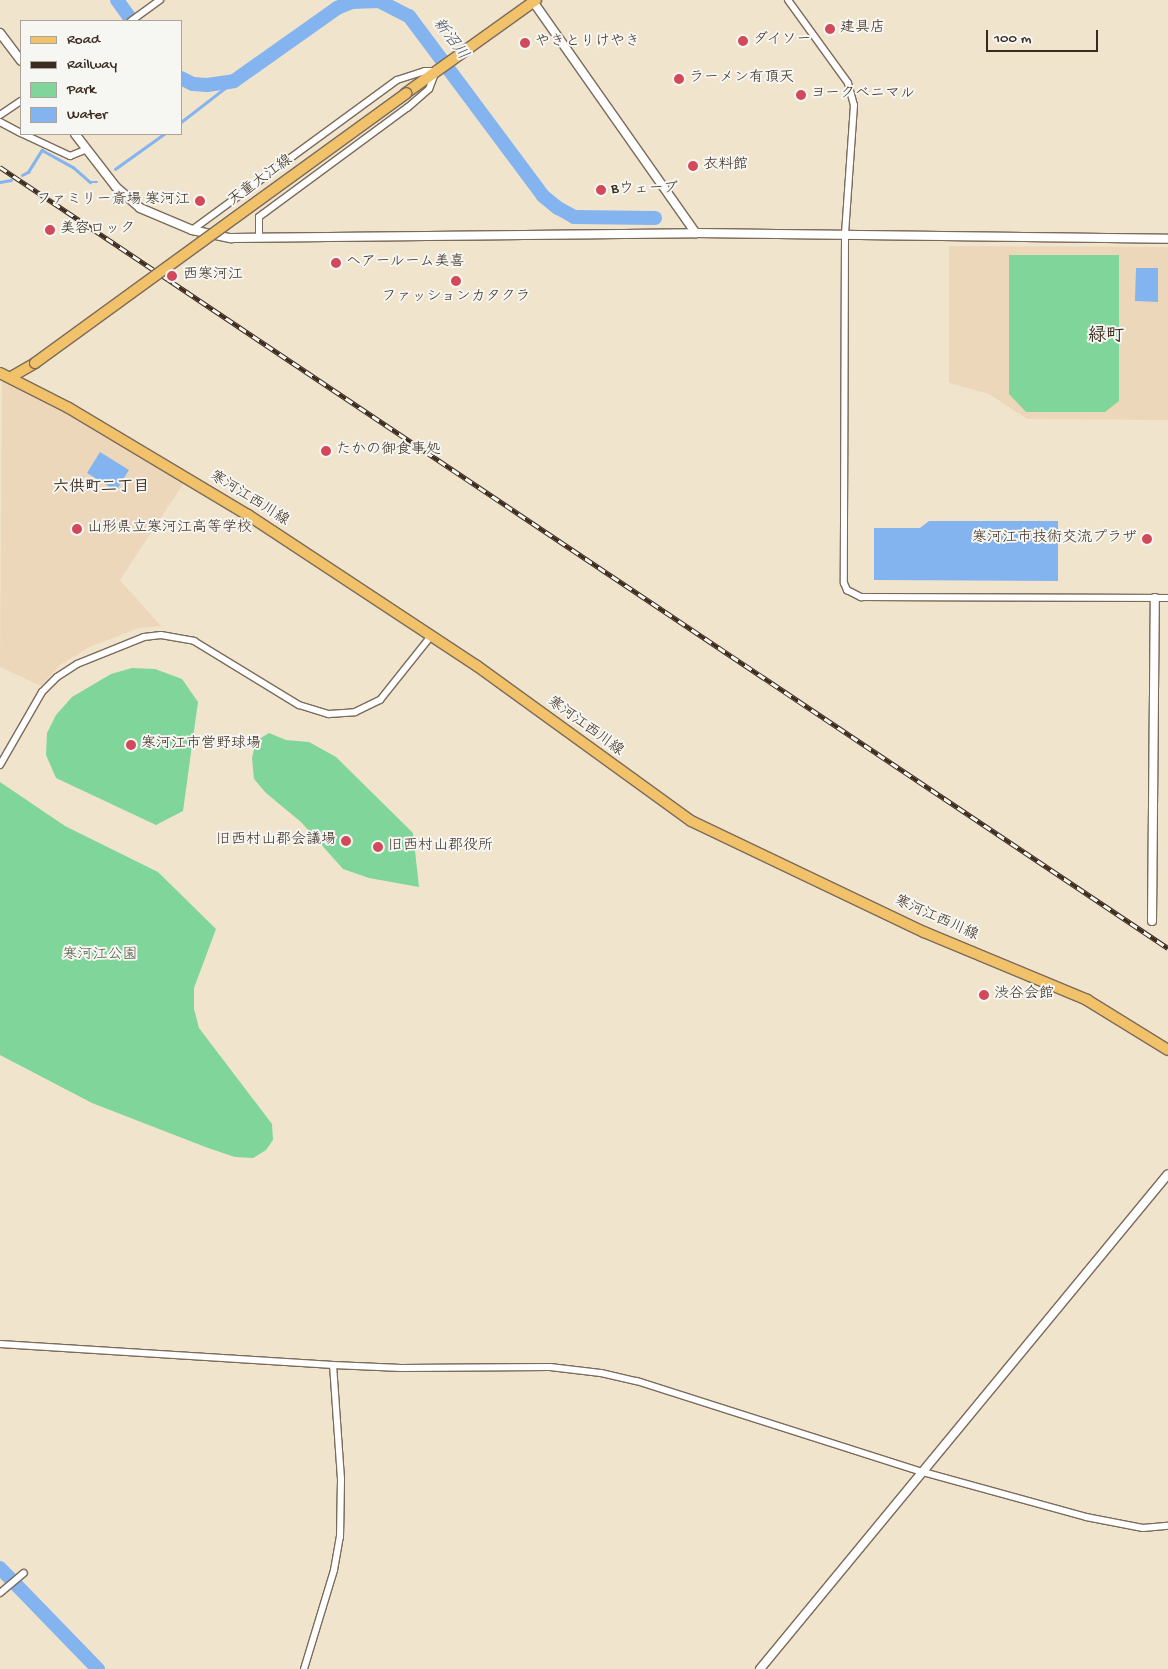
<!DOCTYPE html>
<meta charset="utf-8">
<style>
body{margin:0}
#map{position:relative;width:1168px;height:1669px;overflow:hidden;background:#f1e4cc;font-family:"Gochi Hand","Klee One",sans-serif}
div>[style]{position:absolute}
.built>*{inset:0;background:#edd7bb}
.green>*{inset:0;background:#80d69a}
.water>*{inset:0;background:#83b4ef}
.stream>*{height:2.5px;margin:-1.25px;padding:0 1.25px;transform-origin:1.25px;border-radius:1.25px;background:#83b4ef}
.river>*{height:14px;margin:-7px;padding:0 7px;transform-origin:7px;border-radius:7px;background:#83b4ef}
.roads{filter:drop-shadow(1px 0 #7b6b5b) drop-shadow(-1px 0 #7b6b5b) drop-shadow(0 1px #7b6b5b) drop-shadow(0 -1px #7b6b5b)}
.minor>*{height:6px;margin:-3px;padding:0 3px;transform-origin:3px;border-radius:3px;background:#fff}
.tertiary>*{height:8px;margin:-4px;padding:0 4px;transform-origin:4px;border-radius:4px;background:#fff}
.primary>*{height:10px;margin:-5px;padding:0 5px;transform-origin:5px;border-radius:5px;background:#f2c26a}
.rail>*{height:4.5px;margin-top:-2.25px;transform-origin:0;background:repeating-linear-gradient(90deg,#f6f6f2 0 8px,#3b2a1e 0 16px);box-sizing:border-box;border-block:1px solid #3b2a1e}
.bridges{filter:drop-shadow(1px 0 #7b6b5b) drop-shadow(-1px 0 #7b6b5b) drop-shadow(0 1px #7b6b5b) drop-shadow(0 -1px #7b6b5b)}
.primary-bridge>*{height:10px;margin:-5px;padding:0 5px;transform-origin:5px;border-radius:5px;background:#f2c26a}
.dots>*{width:14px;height:14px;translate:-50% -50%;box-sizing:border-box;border:2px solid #f6f6f2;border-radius:50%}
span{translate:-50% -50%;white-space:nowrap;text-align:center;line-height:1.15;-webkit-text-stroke:4px #f6f6f2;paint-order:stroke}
.poi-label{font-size:15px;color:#3b2a1e}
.left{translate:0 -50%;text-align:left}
.right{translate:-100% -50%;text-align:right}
.street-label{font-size:15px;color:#3b2a1e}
.park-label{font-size:15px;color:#4c553d}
.water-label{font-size:16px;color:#51535d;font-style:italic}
.neighbourhood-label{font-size:16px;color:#3b2a1e;font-weight:700}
.quarter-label{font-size:18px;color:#3b2a1e;font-weight:700}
.legend{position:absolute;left:20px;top:20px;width:162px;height:115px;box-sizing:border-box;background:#f6f6f2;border:1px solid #aba49d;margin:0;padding:6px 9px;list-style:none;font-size:15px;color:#3b2a1e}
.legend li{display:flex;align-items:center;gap:10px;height:25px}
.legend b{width:25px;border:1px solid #aba49d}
.scale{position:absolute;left:986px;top:30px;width:112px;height:22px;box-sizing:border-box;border:2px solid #3b2a1e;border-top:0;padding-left:6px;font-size:15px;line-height:18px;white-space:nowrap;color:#3b2a1e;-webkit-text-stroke:4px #f6f6f2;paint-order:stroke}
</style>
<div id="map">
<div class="built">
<div style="clip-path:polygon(949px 246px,1168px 247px,1168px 420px,1027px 419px,989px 394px,949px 383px)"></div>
<div style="clip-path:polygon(2px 374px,187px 478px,120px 580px,161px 626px,139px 628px,90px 647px,60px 665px,41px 686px,0 667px)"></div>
</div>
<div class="green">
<div style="clip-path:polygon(1009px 255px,1119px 255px,1119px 401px,1105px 412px,1026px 412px,1009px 394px)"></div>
<div style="clip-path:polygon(132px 668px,155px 669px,182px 679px,198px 702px,183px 811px,156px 825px,56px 778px,46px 755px,47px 733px,56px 715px,72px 697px,111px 674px)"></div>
<div style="clip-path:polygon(269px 733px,286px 740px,309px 742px,336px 757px,413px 833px,419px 887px,369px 878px,343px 869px,301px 822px,266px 793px,254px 779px,252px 758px,256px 741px)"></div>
<div style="clip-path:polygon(0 782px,65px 826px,158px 872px,216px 929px,194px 988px,194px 1009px,199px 1028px,272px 1124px,273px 1140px,266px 1150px,253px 1158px,235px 1157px,208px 1148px,92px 1103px,0 1055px)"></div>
</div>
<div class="water">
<div style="clip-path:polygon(1136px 268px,1158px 268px,1158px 302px,1135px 301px)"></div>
<div style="clip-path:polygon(100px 452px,129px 470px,116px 491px,87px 473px)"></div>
<div style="clip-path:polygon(929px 521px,1058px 521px,1058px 581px,874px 580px,874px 528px,920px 528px)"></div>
</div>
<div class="stream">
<div style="left:181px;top:122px;width:67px;rotate:-37.7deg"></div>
<div style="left:115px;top:169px;width:60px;rotate:-35.5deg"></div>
<div style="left:22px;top:175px;width:7px;rotate:-27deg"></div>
<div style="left:28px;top:172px;width:26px;rotate:-58deg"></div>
<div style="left:42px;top:150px;width:35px;rotate:29deg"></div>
<div style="left:73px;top:167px;width:23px;rotate:41deg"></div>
<div style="left:90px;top:182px;width:7px"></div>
<div style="left:0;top:182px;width:11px;rotate:-10deg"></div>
</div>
<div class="river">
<div style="left:117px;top:0;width:26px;rotate:54deg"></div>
<div style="left:181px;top:78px;width:13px;rotate:27deg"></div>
<div style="left:193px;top:84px;width:14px;rotate:4deg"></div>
<div style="left:207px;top:85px;width:27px;rotate:-8deg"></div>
<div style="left:234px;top:81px;width:126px;rotate:-35.3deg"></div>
<div style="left:337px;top:8px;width:16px;rotate:-22deg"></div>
<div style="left:352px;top:2px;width:27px;rotate:-2deg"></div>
<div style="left:379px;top:1px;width:34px;rotate:27deg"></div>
<div style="left:409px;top:16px;width:224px;rotate:53.3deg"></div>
<div style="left:543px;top:196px;width:19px;rotate:39deg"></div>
<div style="left:558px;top:208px;width:18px;rotate:29deg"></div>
<div style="left:574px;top:217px;width:81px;rotate:0.7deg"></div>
<div style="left:0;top:1568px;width:141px;rotate:45.9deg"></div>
</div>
<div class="roads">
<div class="minor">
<div style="left:788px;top:0;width:102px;rotate:54.1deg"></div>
<div style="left:848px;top:83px;width:23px;rotate:75deg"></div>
<div style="left:854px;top:105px;width:130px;rotate:94deg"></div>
<div style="left:845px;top:235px;width:348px;rotate:90.2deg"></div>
<div style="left:844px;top:583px;width:8px;rotate:67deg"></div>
<div style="left:847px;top:590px;width:16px;rotate:27deg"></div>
<div style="left:861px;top:597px;width:307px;rotate:0.2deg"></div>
<div style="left:131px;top:21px;width:36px;rotate:-36deg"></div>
<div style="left:0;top:115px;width:25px;rotate:-34deg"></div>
<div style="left:0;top:122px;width:24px;rotate:28deg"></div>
<div style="left:23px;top:134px;width:52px;rotate:25.1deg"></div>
<div style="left:70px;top:156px;width:18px;rotate:-22deg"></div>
<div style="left:192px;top:230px;width:254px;rotate:-36.2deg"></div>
<div style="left:397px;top:80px;width:29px;rotate:-18deg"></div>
<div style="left:425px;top:71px;width:11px"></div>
<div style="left:436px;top:71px;width:19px;rotate:111deg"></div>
<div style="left:429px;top:89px;width:28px;rotate:139deg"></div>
<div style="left:408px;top:107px;width:185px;rotate:143.6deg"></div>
<div style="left:259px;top:217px;width:21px;rotate:90deg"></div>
<div style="left:0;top:765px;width:84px;rotate:-60.1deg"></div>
<div style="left:42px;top:692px;width:21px;rotate:-45deg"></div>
<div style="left:57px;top:677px;width:24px;rotate:-33deg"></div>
<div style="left:77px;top:664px;width:72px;rotate:-21.9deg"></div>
<div style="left:144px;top:637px;width:17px;rotate:-7deg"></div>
<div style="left:161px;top:635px;width:34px;rotate:10deg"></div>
<div style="left:194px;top:641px;width:123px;rotate:31.4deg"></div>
<div style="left:299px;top:705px;width:31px;rotate:17deg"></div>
<div style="left:329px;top:714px;width:26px;rotate:-4deg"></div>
<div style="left:355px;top:712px;width:28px;rotate:-26deg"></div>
<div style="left:380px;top:700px;width:82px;rotate:-51.4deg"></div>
<div style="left:0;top:1344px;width:334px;rotate:3.6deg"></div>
<div style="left:333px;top:1365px;width:68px;rotate:2.5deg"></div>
<div style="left:401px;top:1368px;width:149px;rotate:-0.4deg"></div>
<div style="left:550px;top:1367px;width:51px;rotate:6.7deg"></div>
<div style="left:601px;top:1373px;width:37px;rotate:13deg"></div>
<div style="left:637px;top:1381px;width:300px;rotate:17.7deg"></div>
<div style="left:923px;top:1472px;width:169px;rotate:15.4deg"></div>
<div style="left:1086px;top:1517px;width:58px;rotate:10.9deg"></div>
<div style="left:1143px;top:1528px;width:25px;rotate:-5deg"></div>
<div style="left:0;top:1593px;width:31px;rotate:-40deg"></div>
<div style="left:304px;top:1669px;width:103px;rotate:-73.1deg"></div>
<div style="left:334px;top:1570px;width:34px;rotate:-80deg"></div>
<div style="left:340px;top:1537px;width:58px;rotate:-89deg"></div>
<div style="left:341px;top:1479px;width:114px;rotate:-94deg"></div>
</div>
<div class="tertiary">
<div style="left:532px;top:0;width:285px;rotate:54.9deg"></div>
<div style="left:0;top:33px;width:35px;rotate:53deg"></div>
<div style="left:75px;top:134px;width:67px;rotate:52.3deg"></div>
<div style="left:116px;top:187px;width:32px;rotate:41deg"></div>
<div style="left:140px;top:208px;width:56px;rotate:22.9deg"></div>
<div style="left:192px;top:230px;width:40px;rotate:12deg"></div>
<div style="left:231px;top:238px;width:465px;rotate:-0.6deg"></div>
<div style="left:696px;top:233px;width:472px;rotate:0.7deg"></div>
<div style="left:1152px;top:921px;width:323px;rotate:-89.5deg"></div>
<div style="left:760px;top:1669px;width:641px;rotate:-50.5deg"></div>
</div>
<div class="primary">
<div style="left:406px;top:93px;width:160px;rotate:-35.6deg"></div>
<div style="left:0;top:373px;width:77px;rotate:26.9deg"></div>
<div style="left:69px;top:408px;width:209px;rotate:30.9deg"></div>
<div style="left:248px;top:515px;width:274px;rotate:33.4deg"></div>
<div style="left:477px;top:666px;width:264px;rotate:35.9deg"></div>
<div style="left:691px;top:821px;width:258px;rotate:25.5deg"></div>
<div style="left:924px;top:932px;width:177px;rotate:22.6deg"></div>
<div style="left:1087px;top:1000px;width:95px;rotate:31.7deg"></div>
<div style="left:11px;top:377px;width:28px;rotate:-30deg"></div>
</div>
</div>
<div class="rail">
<div style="left:0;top:167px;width:1405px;rotate:33.77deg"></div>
</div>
<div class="bridges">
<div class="primary-bridge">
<div style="left:35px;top:363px;width:459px;rotate:-36deg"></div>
</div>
</div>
<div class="dots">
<div style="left:830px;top:29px;background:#d1495b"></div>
<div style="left:743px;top:41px;background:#d1495b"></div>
<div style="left:525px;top:43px;background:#d1495b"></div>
<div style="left:679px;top:79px;background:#d1495b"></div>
<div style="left:801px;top:95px;background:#d1495b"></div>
<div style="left:693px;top:166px;background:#d1495b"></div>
<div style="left:601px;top:190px;background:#d1495b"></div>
<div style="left:200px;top:201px;background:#d1495b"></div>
<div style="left:50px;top:230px;background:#d1495b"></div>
<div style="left:336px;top:263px;background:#d1495b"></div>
<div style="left:172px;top:276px;background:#d1495b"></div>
<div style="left:456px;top:281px;background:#d1495b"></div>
<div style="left:326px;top:451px;background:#d1495b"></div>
<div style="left:77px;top:529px;background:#d1495b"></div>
<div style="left:1147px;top:539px;background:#d1495b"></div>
<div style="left:131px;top:745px;background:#d1495b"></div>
<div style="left:346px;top:841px;background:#d1495b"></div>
<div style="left:378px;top:847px;background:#d1495b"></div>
<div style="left:984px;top:995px;background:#d1495b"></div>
</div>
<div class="poi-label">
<span class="left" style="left:840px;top:29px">建具店</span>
<span class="left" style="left:753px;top:41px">ダイソー</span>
<span class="left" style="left:535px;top:43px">やきとりけやき</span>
<span class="left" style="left:689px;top:79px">ラーメン有頂天</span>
<span class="left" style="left:811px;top:95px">ヨークベニマル</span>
<span class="left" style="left:703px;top:166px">衣料館</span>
<span class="left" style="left:611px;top:190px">Bウェーブ</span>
<span class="right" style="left:190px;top:201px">ファミリー斎場 寒河江</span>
<span class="left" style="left:60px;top:230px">美容ロック</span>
<span class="left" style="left:346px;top:263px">ヘアールーム美喜</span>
<span class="left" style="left:183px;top:276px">西寒河江</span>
<span style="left:456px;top:298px">ファッションカタクラ</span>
<span class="left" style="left:336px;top:451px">たかの御食事処</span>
<span class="left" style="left:87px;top:529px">山形県立寒河江高等学校</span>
<span class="right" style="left:1137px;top:539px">寒河江市技術交流プラザ</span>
<span class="left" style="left:141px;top:745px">寒河江市営野球場</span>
<span class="right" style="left:336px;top:841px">旧西村山郡会議場</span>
<span class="left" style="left:388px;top:847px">旧西村山郡役所</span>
<span class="left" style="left:994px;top:995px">渋谷会館</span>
</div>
<div class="street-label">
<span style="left:261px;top:181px;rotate:-36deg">天童大江線</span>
<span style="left:249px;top:499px;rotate:32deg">寒河江西川線</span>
<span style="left:585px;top:727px;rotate:36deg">寒河江西川線</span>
<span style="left:936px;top:919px;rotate:24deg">寒河江西川線</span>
</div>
<div class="park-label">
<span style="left:100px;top:956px">寒河江公園</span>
</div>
<div class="water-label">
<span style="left:449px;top:40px;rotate:53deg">新沼川</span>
</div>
<div class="neighbourhood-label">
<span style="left:101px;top:489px">六供町二丁目</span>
</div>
<div class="quarter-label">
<span style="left:1106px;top:337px">緑町</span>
</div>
<ul class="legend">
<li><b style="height:6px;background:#f2c26a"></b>Road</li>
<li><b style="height:6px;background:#3b2a1e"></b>Railway</li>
<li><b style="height:14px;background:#80d69a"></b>Park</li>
<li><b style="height:14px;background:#83b4ef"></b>Water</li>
</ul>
<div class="scale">100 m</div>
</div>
